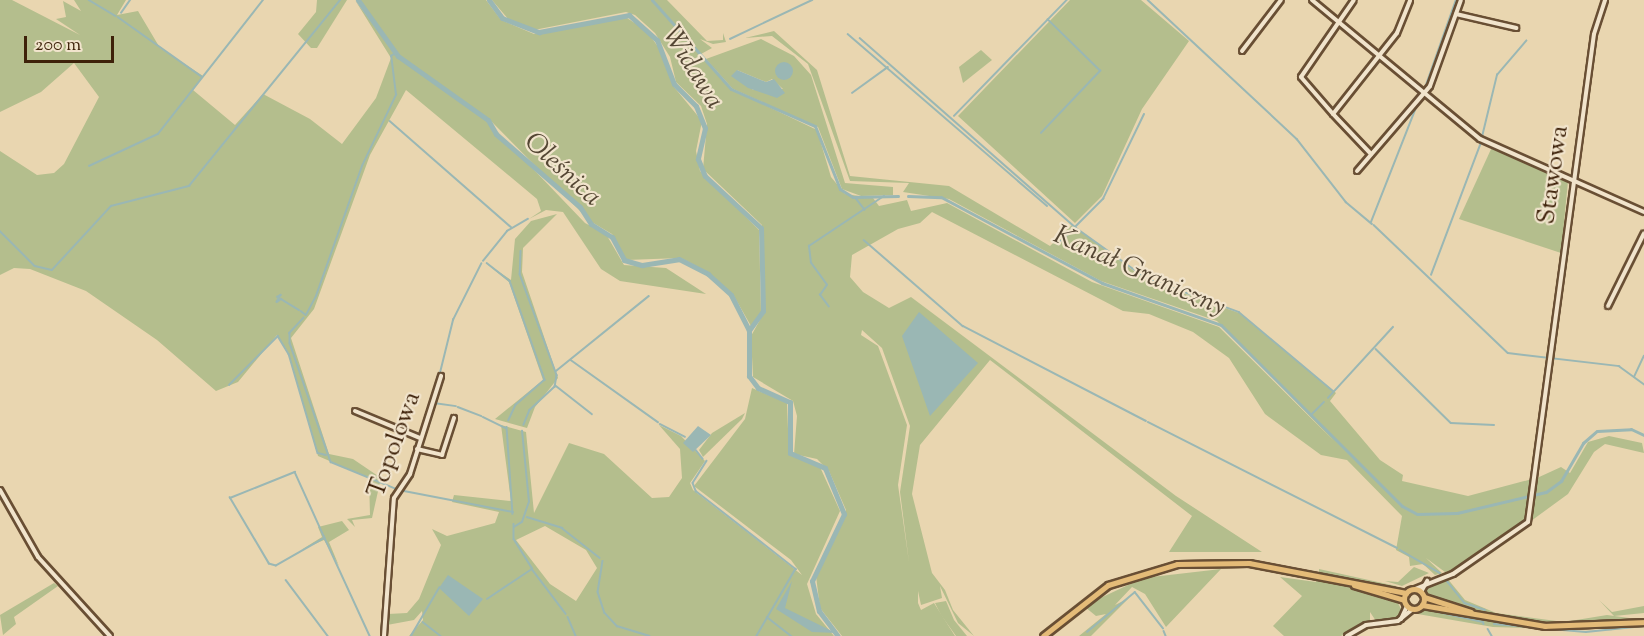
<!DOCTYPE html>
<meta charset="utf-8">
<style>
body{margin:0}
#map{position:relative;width:1644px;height:636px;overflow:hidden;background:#e9d6b0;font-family:"Sorts Mill Goudy",serif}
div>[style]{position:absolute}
.green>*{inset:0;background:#b4be8d}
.water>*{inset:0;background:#9ab7b4}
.round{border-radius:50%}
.stream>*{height:1.5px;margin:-0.75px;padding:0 0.75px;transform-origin:0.75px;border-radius:0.75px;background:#9ab7b4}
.canal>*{height:3px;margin:-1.5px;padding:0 1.5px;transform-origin:1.5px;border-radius:1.5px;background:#9ab7b4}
.river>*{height:5px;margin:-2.5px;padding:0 2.5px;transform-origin:2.5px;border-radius:2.5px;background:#9ab7b4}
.roads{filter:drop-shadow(2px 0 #694f34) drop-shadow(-2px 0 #694f34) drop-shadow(0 2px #694f34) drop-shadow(0 -2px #694f34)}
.minor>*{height:4px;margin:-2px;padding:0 2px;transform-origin:2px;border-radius:2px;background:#f1e4cc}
.major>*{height:5px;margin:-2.5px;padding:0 2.5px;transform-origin:2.5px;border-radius:2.5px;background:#e4bb78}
.major>.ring{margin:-2.5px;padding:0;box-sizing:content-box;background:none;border:5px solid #e4bb78;border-radius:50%}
span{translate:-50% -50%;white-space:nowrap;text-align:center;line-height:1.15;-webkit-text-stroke:4.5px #f1e4cc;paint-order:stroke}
.street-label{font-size:26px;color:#3e220a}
.water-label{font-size:27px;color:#554734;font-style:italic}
.scale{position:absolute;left:24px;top:36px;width:90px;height:27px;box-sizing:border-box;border:3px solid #3e220a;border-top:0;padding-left:8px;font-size:18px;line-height:21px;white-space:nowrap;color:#3e220a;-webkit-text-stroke:4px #f1e4cc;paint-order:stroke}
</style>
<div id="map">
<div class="green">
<div style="clip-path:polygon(0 0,12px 0,80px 35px,56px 19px,66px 17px,63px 1px,81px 11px,74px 0,126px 0,117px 15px,138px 11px,160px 48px,203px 76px,193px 90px,235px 125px,263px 94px,310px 119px,342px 144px,376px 98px,391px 58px,355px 0,396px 55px,488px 122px,585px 223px,606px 234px,624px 265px,666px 268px,706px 294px,620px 281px,601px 269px,563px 212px,546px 210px,529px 219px,541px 211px,537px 199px,406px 90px,370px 155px,314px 309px,291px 338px,329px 454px,353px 459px,381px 478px,372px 518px,352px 520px,355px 527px,347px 519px,370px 515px,369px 478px,318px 456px,288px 352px,277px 335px,238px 382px,216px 391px,157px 340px,86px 291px,30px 269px,14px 268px,0 275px,0 151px,37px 175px,54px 173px,64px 164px,99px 97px,74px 63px,41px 92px,0 112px)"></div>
<div style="clip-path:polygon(317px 0,347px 0,317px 48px,311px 48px,298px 34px,316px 12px)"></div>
<div style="clip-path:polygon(359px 0,486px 0,501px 20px,534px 34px,627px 18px,647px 31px,665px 57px,674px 87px,702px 121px,696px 151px,700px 171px,759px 230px,761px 312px,751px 326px,734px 296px,706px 271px,681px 258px,626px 260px,612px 234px,590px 221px,490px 120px,400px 56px)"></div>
<div style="clip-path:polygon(evenodd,492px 0,651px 0,701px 56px,694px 60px,703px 58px,731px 89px,817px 130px,831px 177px,845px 194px,873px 198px,879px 206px,907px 200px,911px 211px,947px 203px,1092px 282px,1219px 327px,1333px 440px,1217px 321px,1101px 281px,949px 199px,903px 192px,909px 183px,850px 181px,808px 64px,772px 36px,745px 38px,774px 31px,817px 70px,850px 176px,949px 186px,1050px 246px,1072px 225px,1146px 280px,1239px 313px,1336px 393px,1330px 401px,1380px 460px,1403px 475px,1402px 481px,1468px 496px,1532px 479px,1526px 523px,1456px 570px,1445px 572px,1426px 558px,1442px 573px,1435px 575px,1423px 564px,1410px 566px,1409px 557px,1396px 550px,1402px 516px,1347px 460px,1321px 455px,1265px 414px,1229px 358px,1193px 332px,1149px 314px,1123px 311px,932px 212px,920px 223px,898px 229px,852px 255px,850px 277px,863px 292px,889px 308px,911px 297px,1176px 496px,1262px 552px,1169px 552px,1192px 516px,990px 360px,920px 445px,912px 494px,932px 573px,945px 590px,953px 610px,974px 636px,958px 623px,940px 586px,942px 598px,921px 605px,918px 591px,918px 603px,921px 610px,934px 603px,955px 636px,842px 636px,820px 608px,816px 576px,846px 510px,829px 471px,817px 459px,794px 454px,797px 416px,793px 401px,753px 377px,751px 336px,765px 311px,762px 225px,703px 169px,707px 124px,701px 106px,676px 82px,670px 57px,655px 33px,635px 15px,626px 12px,534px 30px,509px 20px,492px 0,862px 330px,882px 348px,910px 426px,900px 492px,909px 562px,898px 485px,907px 425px,878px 346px,861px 335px,862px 330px)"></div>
<div style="clip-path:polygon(653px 0,667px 0,707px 41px,723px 40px,723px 33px,726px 42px,713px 44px,700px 39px,712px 48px,701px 54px)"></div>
<div style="clip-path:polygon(1070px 0,1141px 0,1189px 41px,1142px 109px,1102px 196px,1075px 223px,958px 116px)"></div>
<div style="clip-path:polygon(evenodd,761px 39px,794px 56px,811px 75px,845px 183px,893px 187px,893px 195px,861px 196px,842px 189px,818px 127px,733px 89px,706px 59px,761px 39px,737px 70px,766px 82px,772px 79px,783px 89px,753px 90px,737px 70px)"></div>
<div style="clip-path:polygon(981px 50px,992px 60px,963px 83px,959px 67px)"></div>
<div style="clip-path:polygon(1492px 147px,1568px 181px,1561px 253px,1459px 219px)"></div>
<div style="clip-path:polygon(557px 214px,523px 248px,522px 272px,558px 378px,535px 407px,527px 428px,495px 419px,543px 380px,509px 282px,487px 264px,511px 280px,515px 239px,531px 221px)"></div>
<div style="clip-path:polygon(evenodd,752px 388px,787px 403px,789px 455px,820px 467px,840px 511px,807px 584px,816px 614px,834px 636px,409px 636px,423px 620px,422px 611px,414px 620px,387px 625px,388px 614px,407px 613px,419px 599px,441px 545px,432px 529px,447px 536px,495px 523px,499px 512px,452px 502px,454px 495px,511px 501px,501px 425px,526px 432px,534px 513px,569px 443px,604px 454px,652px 498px,669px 497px,682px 478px,680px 449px,659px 425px,681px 436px,705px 461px,690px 483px,693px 490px,802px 575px,791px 560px,694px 486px,745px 419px,752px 388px,545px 526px,586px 550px,597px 568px,576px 601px,550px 584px,516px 540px,545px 526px)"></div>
<div style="clip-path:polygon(745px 413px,742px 419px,703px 457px,699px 450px,712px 433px)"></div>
<div style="clip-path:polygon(1609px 436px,1642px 443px,1644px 453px,1605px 444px,1594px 452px,1568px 494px,1531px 521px,1537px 478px,1561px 467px,1570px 473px,1588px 442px)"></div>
<div style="clip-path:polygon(342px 521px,349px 530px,329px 542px,339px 566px,324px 540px,301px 550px,322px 537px,318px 527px)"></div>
<div style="clip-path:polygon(1414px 567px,1429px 573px,1402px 586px,1385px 581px,1398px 582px)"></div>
<div style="clip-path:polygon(1221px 569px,1166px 627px,1145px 594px,1132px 587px,1115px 605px,1129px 598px,1091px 636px,1079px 636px,1106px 614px,1096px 616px,1085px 607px,1094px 601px,1143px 578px)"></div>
<div style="clip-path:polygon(1319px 569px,1396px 586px,1398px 590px,1319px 573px)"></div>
<div style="clip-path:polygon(1280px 577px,1316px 582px,1317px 577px,1396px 599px,1402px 611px,1397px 619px,1376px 621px,1370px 612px,1370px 620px,1341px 636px,1284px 636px,1273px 626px,1302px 596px)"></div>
<div style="clip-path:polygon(1447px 578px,1465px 600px,1496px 613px,1564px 622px,1607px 615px,1644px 620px,1567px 624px,1525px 621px,1488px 614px,1423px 592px,1432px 580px)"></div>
<div style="clip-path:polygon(54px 583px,58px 586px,14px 617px,16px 624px,3px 635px,0 615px)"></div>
<div style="clip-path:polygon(1599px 600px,1612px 612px,1644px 606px,1644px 613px,1614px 616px)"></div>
<div style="clip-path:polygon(946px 601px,954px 620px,967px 636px,956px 636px,941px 615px,935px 603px)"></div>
<div style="clip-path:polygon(1426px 607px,1544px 628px,1615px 631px,1493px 627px,1412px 613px)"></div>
</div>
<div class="water">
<div class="round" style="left:775px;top:62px;width:18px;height:18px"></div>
<div style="clip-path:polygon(737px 70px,766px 82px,774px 79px,785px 93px,777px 98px,748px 88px,731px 76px)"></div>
<div style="clip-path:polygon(919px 312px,978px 363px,930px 416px,902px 336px)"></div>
<div style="clip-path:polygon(698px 426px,711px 435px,693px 452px,683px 443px)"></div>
<div style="clip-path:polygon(448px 575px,483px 599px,469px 616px,439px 588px)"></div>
<div style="clip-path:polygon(792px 581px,785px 608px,836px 633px,812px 632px,776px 609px)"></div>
</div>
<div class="stream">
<div style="left:89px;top:0;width:31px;rotate:31deg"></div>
<div style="left:1148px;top:0;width:204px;rotate:43deg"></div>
<div style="left:1297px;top:139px;width:80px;rotate:52.1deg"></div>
<div style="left:1346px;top:202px;width:34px;rotate:40deg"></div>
<div style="left:121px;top:13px;width:16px;rotate:-55deg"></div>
<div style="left:118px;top:17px;width:102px;rotate:35.4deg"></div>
<div style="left:848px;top:34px;width:263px;rotate:40.8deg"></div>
<div style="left:860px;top:38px;width:286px;rotate:41.3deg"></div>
<div style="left:1075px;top:227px;width:87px;rotate:35.7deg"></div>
<div style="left:1146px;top:278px;width:99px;rotate:20.1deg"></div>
<div style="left:1239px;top:312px;width:123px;rotate:40deg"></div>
<div style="left:730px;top:39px;width:91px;rotate:-25.4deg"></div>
<div style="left:1426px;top:85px;width:90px;rotate:-70.6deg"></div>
<div style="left:852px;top:93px;width:44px;rotate:-35.8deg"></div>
<div style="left:954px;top:116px;width:162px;rotate:-45.8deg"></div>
<div style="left:390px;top:121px;width:161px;rotate:41.2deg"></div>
<div style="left:1041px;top:133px;width:86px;rotate:-46.4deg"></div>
<div style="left:1100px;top:71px;width:73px;rotate:-135.6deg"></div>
<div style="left:1482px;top:137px;width:64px;rotate:-76.4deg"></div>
<div style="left:1497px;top:75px;width:45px;rotate:-49.5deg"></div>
<div style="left:89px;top:166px;width:76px;rotate:-24.9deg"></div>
<div style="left:158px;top:134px;width:170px;rotate:-51.9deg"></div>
<div style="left:855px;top:197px;width:16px;rotate:52deg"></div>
<div style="left:1371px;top:222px;width:123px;rotate:-68.5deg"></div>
<div style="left:1374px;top:225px;width:185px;rotate:43.7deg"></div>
<div style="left:1508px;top:353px;width:112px;rotate:6.7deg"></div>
<div style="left:1619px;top:366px;width:31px;rotate:36deg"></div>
<div style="left:0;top:231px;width:49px;rotate:45deg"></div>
<div style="left:35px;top:266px;width:17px;rotate:13deg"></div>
<div style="left:52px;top:270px;width:87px;rotate:-47.3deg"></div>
<div style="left:111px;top:206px;width:81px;rotate:-14.4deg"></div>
<div style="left:189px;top:186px;width:240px;rotate:-50.9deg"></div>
<div style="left:864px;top:240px;width:131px;rotate:41deg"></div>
<div style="left:963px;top:326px;width:206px;rotate:27.4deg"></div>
<div style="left:1058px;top:244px;width:64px;rotate:-45deg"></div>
<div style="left:1103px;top:199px;width:94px;rotate:-64.2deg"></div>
<div style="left:521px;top:251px;width:23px;rotate:92deg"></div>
<div style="left:520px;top:274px;width:108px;rotate:69.9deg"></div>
<div style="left:557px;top:375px;width:12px;rotate:99deg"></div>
<div style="left:555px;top:387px;width:34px;rotate:137deg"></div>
<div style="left:530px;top:410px;width:16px;rotate:112deg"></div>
<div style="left:483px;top:261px;width:38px;rotate:-51deg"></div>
<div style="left:507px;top:231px;width:24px;rotate:-30deg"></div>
<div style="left:487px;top:263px;width:29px;rotate:38deg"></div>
<div style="left:510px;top:281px;width:105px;rotate:70.5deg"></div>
<div style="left:545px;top:380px;width:38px;rotate:139deg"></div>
<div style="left:516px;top:405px;width:17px;rotate:115deg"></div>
<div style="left:1431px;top:275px;width:141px;rotate:-69.3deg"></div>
<div style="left:277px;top:297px;width:4px;rotate:-27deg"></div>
<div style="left:281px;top:295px;width:8px;rotate:120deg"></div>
<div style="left:277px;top:302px;width:5px;rotate:-37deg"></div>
<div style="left:281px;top:299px;width:21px;rotate:31deg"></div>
<div style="left:829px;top:307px;width:15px;rotate:-127deg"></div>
<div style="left:820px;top:295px;width:12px;rotate:-55deg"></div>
<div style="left:827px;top:285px;width:27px;rotate:-126deg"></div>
<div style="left:811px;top:263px;width:17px;rotate:-97deg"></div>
<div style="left:809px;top:246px;width:90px;rotate:-33.7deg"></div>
<div style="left:301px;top:311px;width:6px;rotate:39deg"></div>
<div style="left:306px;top:315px;width:21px;rotate:-62deg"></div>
<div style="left:316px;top:296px;width:138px;rotate:-70.5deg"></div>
<div style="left:362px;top:166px;width:79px;rotate:-64.4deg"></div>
<div style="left:396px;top:95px;width:39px;rotate:-97deg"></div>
<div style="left:391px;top:56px;width:6px;rotate:-31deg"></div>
<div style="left:304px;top:318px;width:21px;rotate:133deg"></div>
<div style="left:290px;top:333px;width:10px;rotate:90deg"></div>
<div style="left:290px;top:343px;width:126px;rotate:71deg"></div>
<div style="left:331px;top:462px;width:74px;rotate:22.4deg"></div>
<div style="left:399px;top:490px;width:116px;rotate:10.9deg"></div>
<div style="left:1376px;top:349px;width:105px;rotate:44.6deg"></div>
<div style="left:1451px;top:423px;width:43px;rotate:2.7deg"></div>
<div style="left:571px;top:360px;width:107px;rotate:35.5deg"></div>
<div style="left:556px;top:371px;width:119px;rotate:-38.9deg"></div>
<div style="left:440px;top:373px;width:55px;rotate:-76.2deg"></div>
<div style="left:453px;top:320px;width:63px;rotate:-63.4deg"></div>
<div style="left:1634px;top:377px;width:23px;rotate:-65deg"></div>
<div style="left:229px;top:385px;width:69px;rotate:-45deg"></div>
<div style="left:278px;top:336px;width:21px;rotate:59deg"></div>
<div style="left:289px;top:354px;width:103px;rotate:73.7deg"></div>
<div style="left:318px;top:453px;width:8px;rotate:14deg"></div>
<div style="left:555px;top:385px;width:47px;rotate:38.1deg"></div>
<div style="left:1328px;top:398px;width:96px;rotate:-47.5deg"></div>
<div style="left:434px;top:403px;width:22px;rotate:8deg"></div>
<div style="left:458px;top:407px;width:25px;rotate:21deg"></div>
<div style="left:1311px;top:415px;width:18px;rotate:-45deg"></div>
<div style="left:483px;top:417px;width:25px;rotate:26deg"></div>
<div style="left:1148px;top:422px;width:279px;rotate:26.8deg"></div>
<div style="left:660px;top:424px;width:28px;rotate:27deg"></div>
<div style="left:507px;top:427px;width:87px;rotate:86.1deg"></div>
<div style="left:696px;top:450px;width:11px;rotate:52deg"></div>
<div style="left:707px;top:461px;width:26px;rotate:122deg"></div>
<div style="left:693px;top:483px;width:9px;rotate:69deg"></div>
<div style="left:696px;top:491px;width:127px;rotate:38deg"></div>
<div style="left:796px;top:569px;width:78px;rotate:120.2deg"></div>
<div style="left:527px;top:517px;width:37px;rotate:17deg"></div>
<div style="left:562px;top:528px;width:48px;rotate:38.3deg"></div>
<div style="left:514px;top:524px;width:15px;rotate:90deg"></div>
<div style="left:514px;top:539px;width:34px;rotate:58deg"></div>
<div style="left:514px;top:527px;width:9px;rotate:-32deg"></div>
<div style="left:522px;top:522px;width:21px;rotate:-71deg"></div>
<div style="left:529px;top:502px;width:71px;rotate:-95.6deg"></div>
<div style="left:325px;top:538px;width:56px;rotate:150.3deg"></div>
<div style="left:276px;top:566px;width:7px;rotate:-164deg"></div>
<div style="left:269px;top:564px;width:77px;rotate:-120.6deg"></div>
<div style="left:230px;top:498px;width:70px;rotate:-21.8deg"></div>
<div style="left:295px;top:472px;width:70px;rotate:65.6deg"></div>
<div style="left:324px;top:536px;width:110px;rotate:65.3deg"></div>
<div style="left:1400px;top:550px;width:46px;rotate:29.9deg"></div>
<div style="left:603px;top:561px;width:31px;rotate:99deg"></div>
<div style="left:598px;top:592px;width:22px;rotate:72deg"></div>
<div style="left:605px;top:613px;width:18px;rotate:47deg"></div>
<div style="left:617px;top:626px;width:34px;rotate:17deg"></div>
<div style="left:286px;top:580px;width:70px;rotate:53.1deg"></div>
<div style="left:1447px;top:581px;width:28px;rotate:51deg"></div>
<div style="left:1465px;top:603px;width:21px;rotate:19deg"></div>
<div style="left:487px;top:599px;width:54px;rotate:-33.7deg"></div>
<div style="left:532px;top:569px;width:56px;rotate:52.9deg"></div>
<div style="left:1429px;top:610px;width:55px;rotate:12.5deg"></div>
<div style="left:568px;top:617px;width:21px;rotate:67deg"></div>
<div style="left:767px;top:617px;width:31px;rotate:38deg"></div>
<div style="left:1483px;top:621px;width:3px;rotate:72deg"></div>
<div style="left:423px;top:622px;width:23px;rotate:38deg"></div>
<div style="left:1494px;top:624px;width:92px;rotate:5deg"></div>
<div style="left:1586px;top:632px;width:58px;rotate:-5.9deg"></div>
<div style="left:1488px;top:629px;width:8px;rotate:60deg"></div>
<div style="left:1164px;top:631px;width:5px;rotate:68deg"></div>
<div style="left:1087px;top:632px;width:62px;rotate:-39.8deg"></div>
<div style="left:1135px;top:592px;width:46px;rotate:52.1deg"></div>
<div style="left:411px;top:636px;width:56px;rotate:-59.7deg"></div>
</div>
<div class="canal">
<div style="left:652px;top:0;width:119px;rotate:48.4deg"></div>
<div style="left:731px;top:89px;width:92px;rotate:23.8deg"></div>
<div style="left:815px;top:126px;width:68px;rotate:68.4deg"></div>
<div style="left:840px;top:189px;width:15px;rotate:32deg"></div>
<div style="left:853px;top:197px;width:45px;rotate:-1.3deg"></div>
<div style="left:908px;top:196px;width:33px;rotate:2deg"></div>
<div style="left:941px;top:197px;width:183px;rotate:28.1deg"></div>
<div style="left:1102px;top:283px;width:126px;rotate:19.4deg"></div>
<div style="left:1221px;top:325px;width:256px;rotate:45deg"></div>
<div style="left:1402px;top:506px;width:17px;rotate:28deg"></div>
<div style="left:1417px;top:514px;width:40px;rotate:-1.4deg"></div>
<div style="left:1457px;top:513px;width:91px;rotate:-13.3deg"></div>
<div style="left:1546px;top:492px;width:19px;rotate:-36deg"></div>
<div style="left:1561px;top:481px;width:44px;rotate:-59.9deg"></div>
<div style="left:1583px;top:443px;width:18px;rotate:-41deg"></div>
<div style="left:1597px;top:431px;width:34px;rotate:-3deg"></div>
<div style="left:1631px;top:429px;width:14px;rotate:25deg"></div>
</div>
<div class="river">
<div style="left:358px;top:0;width:69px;rotate:54.5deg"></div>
<div style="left:398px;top:56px;width:110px;rotate:35.4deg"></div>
<div style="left:488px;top:120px;width:16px;rotate:60deg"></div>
<div style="left:496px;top:134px;width:111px;rotate:41deg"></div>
<div style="left:580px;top:207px;width:20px;rotate:57deg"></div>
<div style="left:591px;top:224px;width:25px;rotate:32deg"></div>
<div style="left:612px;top:237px;width:26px;rotate:62deg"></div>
<div style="left:624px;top:260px;width:19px;rotate:16deg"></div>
<div style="left:642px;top:265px;width:37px;rotate:-9deg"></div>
<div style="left:679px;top:259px;width:33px;rotate:27deg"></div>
<div style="left:708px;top:274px;width:31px;rotate:42deg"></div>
<div style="left:731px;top:295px;width:39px;rotate:63deg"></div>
<div style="left:489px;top:0;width:22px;rotate:54deg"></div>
<div style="left:502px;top:18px;width:40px;rotate:21deg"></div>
<div style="left:539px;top:32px;width:92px;rotate:-10.7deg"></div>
<div style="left:629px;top:15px;width:38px;rotate:42deg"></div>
<div style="left:657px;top:40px;width:47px;rotate:68.9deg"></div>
<div style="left:674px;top:84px;width:31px;rotate:45deg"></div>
<div style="left:696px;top:106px;width:24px;rotate:68deg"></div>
<div style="left:705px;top:128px;width:32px;rotate:103deg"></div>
<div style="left:698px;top:159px;width:18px;rotate:68deg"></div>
<div style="left:705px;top:176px;width:76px;rotate:42.9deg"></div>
<div style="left:761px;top:228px;width:83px;rotate:88.6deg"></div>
<div style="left:763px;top:311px;width:24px;rotate:126deg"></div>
<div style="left:749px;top:330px;width:46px;rotate:90deg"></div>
<div style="left:749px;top:376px;width:15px;rotate:53deg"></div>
<div style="left:758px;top:388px;width:35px;rotate:24deg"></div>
<div style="left:790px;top:402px;width:51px;rotate:90deg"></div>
<div style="left:790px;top:453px;width:38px;rotate:23deg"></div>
<div style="left:825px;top:468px;width:50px;rotate:67.6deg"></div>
<div style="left:844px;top:514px;width:74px;rotate:115.5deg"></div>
<div style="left:812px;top:581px;width:31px;rotate:77deg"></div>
<div style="left:819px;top:611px;width:31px;rotate:53deg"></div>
</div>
<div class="roads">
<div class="minor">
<div style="left:1312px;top:0;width:218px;rotate:39.6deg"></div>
<div style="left:1480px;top:139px;width:180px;rotate:24deg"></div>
<div style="left:1456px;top:14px;width:62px;rotate:13.1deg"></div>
<div style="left:1242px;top:51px;width:64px;rotate:-52.6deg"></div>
<div style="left:1333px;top:114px;width:49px;rotate:-130.9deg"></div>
<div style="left:1301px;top:77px;width:93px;rotate:-55.5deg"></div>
<div style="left:1371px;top:154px;width:55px;rotate:-133.5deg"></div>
<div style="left:1333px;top:114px;width:103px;rotate:-51.7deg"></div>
<div style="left:1397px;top:33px;width:35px;rotate:-68deg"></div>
<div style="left:1357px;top:171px;width:112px;rotate:-49.3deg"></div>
<div style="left:1430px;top:86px;width:91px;rotate:-70.2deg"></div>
<div style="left:1608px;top:306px;width:81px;rotate:-63.7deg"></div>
<div style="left:355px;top:411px;width:70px;rotate:22.6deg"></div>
<div style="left:417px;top:449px;width:26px;rotate:13deg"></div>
<div style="left:442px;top:455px;width:39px;rotate:-72deg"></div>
<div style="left:0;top:490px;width:77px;rotate:60.4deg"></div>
<div style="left:38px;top:557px;width:107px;rotate:47.7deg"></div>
<div style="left:1415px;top:589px;width:41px;rotate:-21.5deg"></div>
<div style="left:1453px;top:574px;width:91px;rotate:-34.7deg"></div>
<div style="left:1528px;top:522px;width:492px;rotate:-82.3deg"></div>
<div style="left:1594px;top:34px;width:36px;rotate:-72deg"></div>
<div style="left:1421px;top:592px;width:13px;rotate:-61deg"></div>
<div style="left:1401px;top:619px;width:14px;rotate:-65deg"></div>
<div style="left:384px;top:636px;width:138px;rotate:-85.9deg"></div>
<div style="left:394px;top:498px;width:29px;rotate:-56deg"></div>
<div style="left:410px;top:474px;width:103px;rotate:-72.4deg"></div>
<div style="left:1347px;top:636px;width:22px;rotate:-30deg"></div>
<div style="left:1366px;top:625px;width:32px;rotate:-7deg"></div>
<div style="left:1398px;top:621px;width:19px;rotate:-39deg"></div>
</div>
<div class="major">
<div style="left:1354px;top:585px;width:52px;rotate:16.7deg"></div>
<div class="ring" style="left:1404px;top:589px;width:15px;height:15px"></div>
<div style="left:1424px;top:597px;width:49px;rotate:17.7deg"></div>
<div style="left:1422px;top:605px;width:125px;rotate:9.7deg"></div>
<div style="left:1545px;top:626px;width:99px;rotate:-2.3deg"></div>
<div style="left:1043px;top:636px;width:83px;rotate:-38.1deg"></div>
<div style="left:1108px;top:585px;width:72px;rotate:-16.9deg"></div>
<div style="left:1177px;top:564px;width:72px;rotate:-0.8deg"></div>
<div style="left:1249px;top:563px;width:160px;rotate:10.8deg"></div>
</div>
</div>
<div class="street-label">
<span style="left:1554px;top:175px;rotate:-82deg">Stawowa</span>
<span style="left:395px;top:445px;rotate:-70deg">Topolowa</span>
</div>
<div class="water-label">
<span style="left:692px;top:68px;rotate:58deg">Widawa</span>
<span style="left:562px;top:170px;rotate:43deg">Oleśnica</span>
<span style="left:1139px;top:272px;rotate:24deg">Kanał Graniczny</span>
</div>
<div class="scale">200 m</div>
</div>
